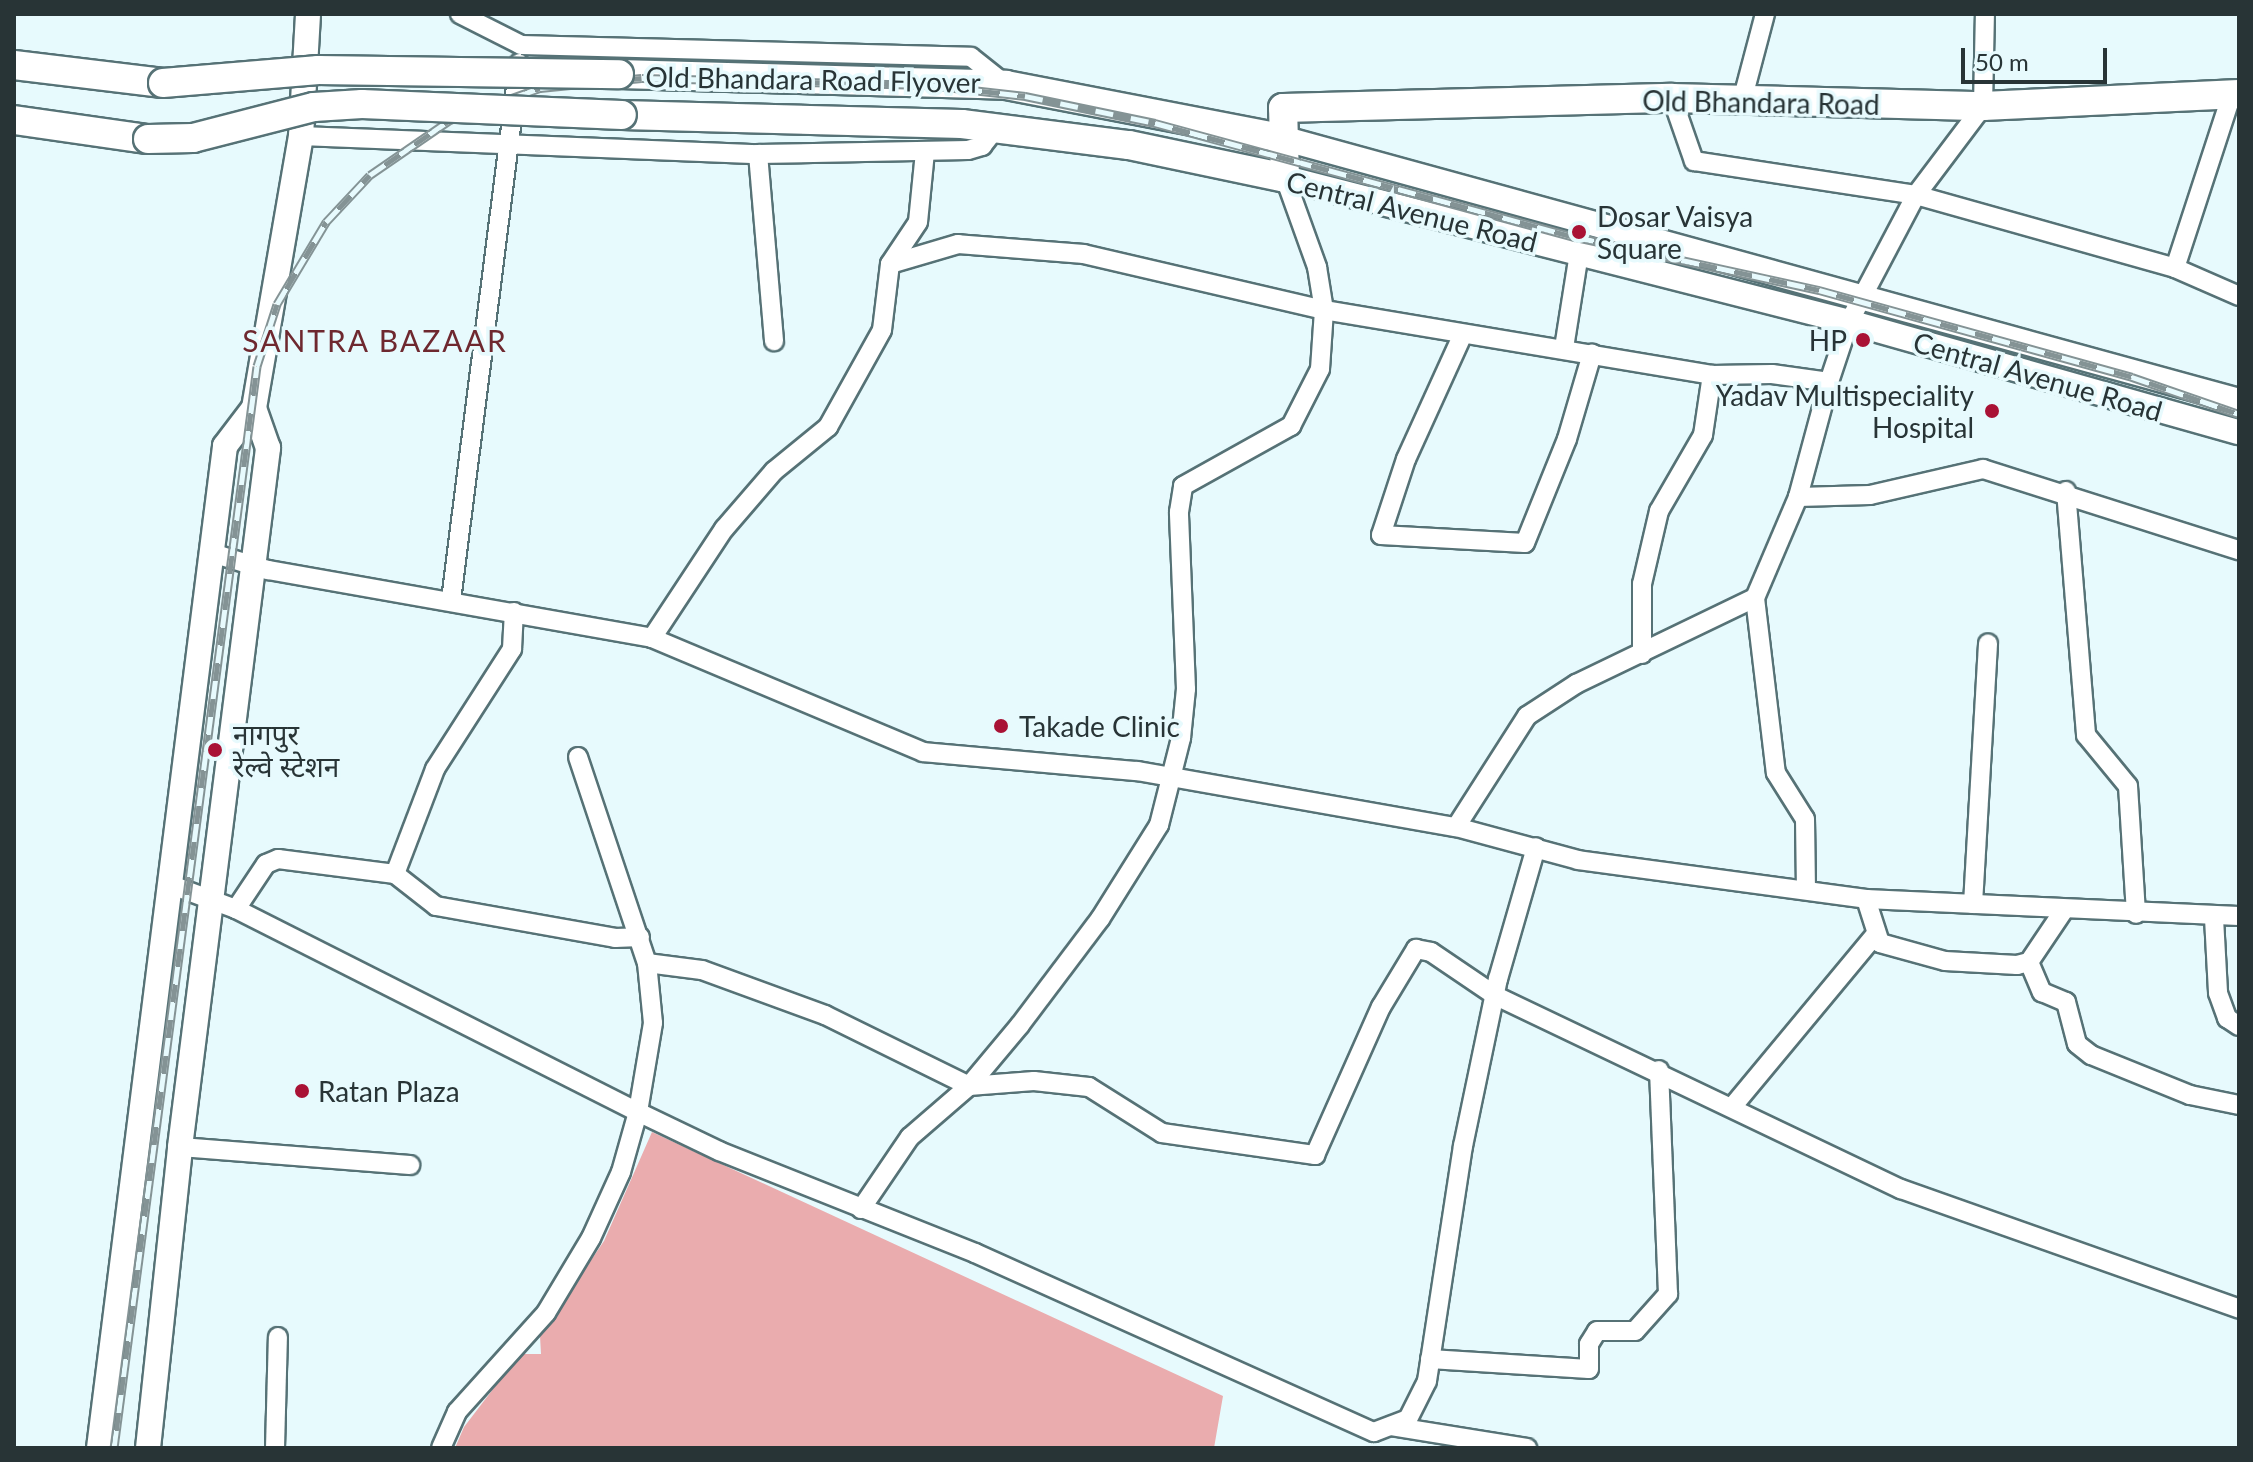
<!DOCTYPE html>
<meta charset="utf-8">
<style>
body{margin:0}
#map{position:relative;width:2253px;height:1462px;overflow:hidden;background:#e7fafd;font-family:Lato,"Noto Sans Devanagari",sans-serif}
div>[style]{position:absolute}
.forest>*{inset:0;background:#eaacae}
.roads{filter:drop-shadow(2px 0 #567276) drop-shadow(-2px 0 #567276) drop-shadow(0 2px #567276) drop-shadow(0 -2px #567276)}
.minor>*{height:18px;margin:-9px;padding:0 9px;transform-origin:9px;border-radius:9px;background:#fff}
.major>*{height:24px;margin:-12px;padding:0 12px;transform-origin:12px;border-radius:12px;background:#fff}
.highway>*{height:28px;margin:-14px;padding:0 14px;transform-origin:14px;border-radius:14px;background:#fff}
.rail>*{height:9px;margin-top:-4.5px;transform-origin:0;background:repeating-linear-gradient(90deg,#e7fafd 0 18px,#849395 0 36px);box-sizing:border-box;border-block:2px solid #849395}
.bridges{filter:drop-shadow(2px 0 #567276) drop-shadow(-2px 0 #567276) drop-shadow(0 2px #567276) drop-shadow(0 -2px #567276)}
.highway-bridge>*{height:28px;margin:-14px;padding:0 14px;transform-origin:14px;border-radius:14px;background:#fff}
.dots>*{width:22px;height:22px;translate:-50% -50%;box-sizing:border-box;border:4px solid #e7fafd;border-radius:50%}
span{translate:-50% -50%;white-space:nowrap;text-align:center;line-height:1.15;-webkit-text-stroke:7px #e7fafd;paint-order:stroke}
.street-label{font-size:28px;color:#283436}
.poi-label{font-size:28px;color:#283436}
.left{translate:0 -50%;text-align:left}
.right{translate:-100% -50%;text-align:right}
.neighbourhood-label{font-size:30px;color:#6e282f;letter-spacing:2px}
.frame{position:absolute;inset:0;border:16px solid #283436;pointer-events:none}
.scale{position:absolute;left:1961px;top:48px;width:146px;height:36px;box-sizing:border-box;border:4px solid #283436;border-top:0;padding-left:10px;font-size:24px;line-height:28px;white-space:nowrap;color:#283436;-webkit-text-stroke:6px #e7fafd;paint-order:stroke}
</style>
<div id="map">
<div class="forest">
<div style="clip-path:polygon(652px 1132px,1223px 1396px,1214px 1448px,455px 1448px,464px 1427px,520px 1354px,541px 1354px,540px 1336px,604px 1241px)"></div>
</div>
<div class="roads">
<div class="minor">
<div style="left:460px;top:14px;width:68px;rotate:26.9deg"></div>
<div style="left:521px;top:45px;width:450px;rotate:1.5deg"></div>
<div style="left:971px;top:57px;width:43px;rotate:38.5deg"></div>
<div style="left:1672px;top:98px;width:67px;rotate:70.8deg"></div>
<div style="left:1694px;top:161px;width:225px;rotate:8.7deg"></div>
<div style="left:1916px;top:195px;width:269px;rotate:15.7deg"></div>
<div style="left:2175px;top:268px;width:70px;rotate:23.6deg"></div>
<div style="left:1742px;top:101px;width:90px;rotate:-75.2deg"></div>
<div style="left:301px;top:136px;width:457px;rotate:2.3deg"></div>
<div style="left:758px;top:154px;width:210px;rotate:-1.1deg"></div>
<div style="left:968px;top:150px;width:15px;rotate:-16deg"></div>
<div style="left:982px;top:146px;width:23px;rotate:-52deg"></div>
<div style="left:758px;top:154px;width:188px;rotate:85.1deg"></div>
<div style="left:1285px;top:178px;width:95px;rotate:70.2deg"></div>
<div style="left:1317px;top:267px;width:44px;rotate:80.8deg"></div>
<div style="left:1324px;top:310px;width:393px;rotate:9.5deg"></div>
<div style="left:1712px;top:375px;width:60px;rotate:-1deg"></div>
<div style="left:1772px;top:374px;width:58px;rotate:8deg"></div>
<div style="left:1829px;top:382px;width:63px;rotate:-71.6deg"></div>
<div style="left:1849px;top:322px;width:144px;rotate:-62.2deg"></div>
<div style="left:1916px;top:195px;width:111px;rotate:-53deg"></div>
<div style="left:1983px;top:106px;width:92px;rotate:-88.8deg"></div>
<div style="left:2175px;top:268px;width:183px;rotate:-71.9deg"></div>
<div style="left:1463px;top:334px;width:137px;rotate:114.5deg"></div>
<div style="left:1406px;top:459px;width:80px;rotate:108.2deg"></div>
<div style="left:1381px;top:535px;width:144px;rotate:3.2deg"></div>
<div style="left:1525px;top:543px;width:112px;rotate:-68deg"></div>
<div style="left:1567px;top:439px;width:89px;rotate:-73.6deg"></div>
<div style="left:1564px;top:348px;width:96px;rotate:-81deg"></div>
<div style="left:1829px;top:382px;width:119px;rotate:105.1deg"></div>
<div style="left:1798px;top:497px;width:72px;rotate:-1.6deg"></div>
<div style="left:1870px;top:495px;width:116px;rotate:-13deg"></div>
<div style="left:1983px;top:469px;width:269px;rotate:17.6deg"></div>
<div style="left:2066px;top:491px;width:245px;rotate:85.3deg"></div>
<div style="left:2086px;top:735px;width:66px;rotate:50.5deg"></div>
<div style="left:2128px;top:786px;width:128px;rotate:86.4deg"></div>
<div style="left:212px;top:553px;width:59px;rotate:16.9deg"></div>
<div style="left:268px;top:570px;width:390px;rotate:10deg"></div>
<div style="left:652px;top:638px;width:294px;rotate:22.8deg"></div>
<div style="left:923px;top:752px;width:215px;rotate:5.1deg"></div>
<div style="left:1137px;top:771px;width:324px;rotate:10deg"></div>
<div style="left:1456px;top:827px;width:126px;rotate:15.1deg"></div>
<div style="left:1578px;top:860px;width:291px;rotate:7.7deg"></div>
<div style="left:1866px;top:899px;width:373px;rotate:2.6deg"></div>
<div style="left:1755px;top:598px;width:176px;rotate:83.2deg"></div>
<div style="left:1776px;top:773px;width:54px;rotate:57.8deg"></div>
<div style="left:1805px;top:819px;width:71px;rotate:89.2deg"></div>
<div style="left:451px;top:600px;width:541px;rotate:-82.78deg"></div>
<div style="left:652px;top:638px;width:131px;rotate:-56.6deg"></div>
<div style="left:724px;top:529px;width:77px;rotate:-49.2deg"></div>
<div style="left:774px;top:471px;width:70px;rotate:-39.2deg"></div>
<div style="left:828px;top:427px;width:111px;rotate:-60.9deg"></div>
<div style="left:882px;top:330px;width:66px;rotate:-83.1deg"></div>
<div style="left:890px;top:264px;width:50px;rotate:-56.3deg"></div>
<div style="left:918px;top:222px;width:70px;rotate:-84.3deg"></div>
<div style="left:1642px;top:654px;width:70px;rotate:-90deg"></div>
<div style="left:1642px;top:584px;width:75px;rotate:-76.9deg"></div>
<div style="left:1659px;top:511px;width:88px;rotate:-59.9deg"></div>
<div style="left:1703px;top:435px;width:61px;rotate:-81.5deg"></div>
<div style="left:578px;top:757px;width:217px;rotate:71.5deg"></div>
<div style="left:647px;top:963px;width:60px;rotate:84.3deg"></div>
<div style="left:653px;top:1023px;width:90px;rotate:99.6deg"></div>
<div style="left:638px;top:1112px;width:90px;rotate:25.7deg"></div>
<div style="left:719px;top:1151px;width:276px;rotate:21.7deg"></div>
<div style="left:975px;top:1253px;width:437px;rotate:24.2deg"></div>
<div style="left:1374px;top:1432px;width:36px;rotate:-21deg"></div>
<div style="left:1408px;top:1419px;width:42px;rotate:-63.4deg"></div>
<div style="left:1427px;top:1381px;width:238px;rotate:-81.3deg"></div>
<div style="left:1463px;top:1146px;width:171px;rotate:-78.2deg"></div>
<div style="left:1498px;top:979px;width:137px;rotate:-73.9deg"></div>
<div style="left:1456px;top:827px;width:132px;rotate:-57.4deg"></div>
<div style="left:1527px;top:716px;width:59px;rotate:-33.1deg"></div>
<div style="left:1576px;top:684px;width:199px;rotate:-25.7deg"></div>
<div style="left:1755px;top:598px;width:110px;rotate:-66.9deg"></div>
<div style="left:395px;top:874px;width:52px;rotate:38deg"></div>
<div style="left:436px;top:906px;width:182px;rotate:10.1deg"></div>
<div style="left:615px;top:938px;width:25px;rotate:-2deg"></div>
<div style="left:169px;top:884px;width:72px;rotate:20.5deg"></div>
<div style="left:236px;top:909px;width:450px;rotate:26.8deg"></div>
<div style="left:638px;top:1112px;width:62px;rotate:105.8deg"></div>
<div style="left:621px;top:1172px;width:72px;rotate:114.4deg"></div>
<div style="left:591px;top:1238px;width:87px;rotate:121deg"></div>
<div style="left:546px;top:1313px;width:133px;rotate:132deg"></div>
<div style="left:457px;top:1412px;width:39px;rotate:114deg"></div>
<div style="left:1866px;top:899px;width:46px;rotate:72.3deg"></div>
<div style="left:1880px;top:943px;width:67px;rotate:15.5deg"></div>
<div style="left:1945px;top:961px;width:72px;rotate:3.2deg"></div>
<div style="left:2017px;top:965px;width:12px;rotate:-14deg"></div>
<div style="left:2029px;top:962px;width:63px;rotate:-56.1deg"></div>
<div style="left:1973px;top:904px;width:261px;rotate:-86.7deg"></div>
<div style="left:236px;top:909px;width:54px;rotate:-56.3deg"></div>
<div style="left:266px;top:864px;width:13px;rotate:-23deg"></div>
<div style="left:278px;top:859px;width:118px;rotate:7.3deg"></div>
<div style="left:395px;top:874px;width:112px;rotate:-69.1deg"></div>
<div style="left:435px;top:769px;width:143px;rotate:-57.3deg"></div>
<div style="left:512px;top:649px;width:37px;rotate:-87deg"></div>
<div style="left:2214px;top:918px;width:75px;rotate:86.9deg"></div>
<div style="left:2218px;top:993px;width:27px;rotate:70deg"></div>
<div style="left:2227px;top:1018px;width:14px;rotate:34deg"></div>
<div style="left:2029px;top:962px;width:33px;rotate:67deg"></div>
<div style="left:2042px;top:992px;width:26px;rotate:23deg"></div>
<div style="left:2066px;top:1002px;width:43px;rotate:75.3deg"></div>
<div style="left:2077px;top:1044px;width:18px;rotate:38deg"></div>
<div style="left:2091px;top:1055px;width:107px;rotate:22deg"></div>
<div style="left:2190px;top:1095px;width:50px;rotate:11.5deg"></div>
<div style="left:647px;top:963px;width:55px;rotate:7.3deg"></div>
<div style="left:702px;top:970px;width:131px;rotate:20.1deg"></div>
<div style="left:825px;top:1015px;width:161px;rotate:26.2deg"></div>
<div style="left:969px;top:1086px;width:65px;rotate:-4.4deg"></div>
<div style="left:1034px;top:1081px;width:55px;rotate:6.2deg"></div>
<div style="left:1089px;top:1087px;width:86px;rotate:32.2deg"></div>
<div style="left:1162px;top:1133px;width:155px;rotate:8.2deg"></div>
<div style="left:1315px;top:1155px;width:162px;rotate:-66deg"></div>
<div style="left:1381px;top:1007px;width:68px;rotate:-58.9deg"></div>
<div style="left:1416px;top:949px;width:15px;rotate:11deg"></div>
<div style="left:1431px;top:952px;width:78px;rotate:34.1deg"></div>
<div style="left:1496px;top:996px;width:449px;rotate:25.5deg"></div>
<div style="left:1901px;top:1189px;width:359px;rotate:19.5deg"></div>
<div style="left:1733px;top:1106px;width:224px;rotate:-50.3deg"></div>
<div style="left:180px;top:1147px;width:231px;rotate:4.5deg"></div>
<div style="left:861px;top:1209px;width:87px;rotate:-55.8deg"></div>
<div style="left:910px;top:1137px;width:78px;rotate:-40.8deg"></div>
<div style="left:969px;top:1086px;width:80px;rotate:-50.1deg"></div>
<div style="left:1020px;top:1025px;width:133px;rotate:-53deg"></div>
<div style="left:1100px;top:919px;width:111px;rotate:-57.9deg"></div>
<div style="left:1159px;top:825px;width:90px;rotate:-75.8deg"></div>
<div style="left:1181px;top:738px;width:49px;rotate:-84.2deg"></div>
<div style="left:1186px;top:689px;width:177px;rotate:-92.3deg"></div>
<div style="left:1179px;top:512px;width:26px;rotate:-81deg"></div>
<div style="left:1183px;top:486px;width:124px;rotate:-29.1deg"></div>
<div style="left:1291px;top:426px;width:64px;rotate:-63deg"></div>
<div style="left:1320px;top:369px;width:59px;rotate:-86.1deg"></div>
<div style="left:1324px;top:310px;width:246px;rotate:-166.9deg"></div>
<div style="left:1084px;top:254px;width:126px;rotate:-175.5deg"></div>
<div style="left:958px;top:244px;width:71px;rotate:163.6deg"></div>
<div style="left:1430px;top:1359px;width:159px;rotate:3.6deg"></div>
<div style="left:1589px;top:1369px;width:25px;rotate:-90deg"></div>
<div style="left:1589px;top:1344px;width:15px;rotate:-58deg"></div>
<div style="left:1597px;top:1331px;width:38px"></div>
<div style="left:1635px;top:1331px;width:50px;rotate:-48.3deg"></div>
<div style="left:1668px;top:1294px;width:224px;rotate:-92.3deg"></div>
<div style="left:1391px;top:1426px;width:138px;rotate:9.2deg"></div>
<div style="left:275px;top:1448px;width:111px;rotate:-88.5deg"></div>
</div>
<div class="major">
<div style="left:1282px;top:138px;width:992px;rotate:15.37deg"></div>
<div style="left:1285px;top:178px;width:582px;rotate:14.32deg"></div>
<div style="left:1849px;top:322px;width:405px;rotate:15.8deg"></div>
<div style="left:99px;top:1448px;width:1010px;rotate:-82.83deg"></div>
<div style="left:225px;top:446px;width:48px;rotate:-52.7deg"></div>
<div style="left:148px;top:1448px;width:303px;rotate:-83.9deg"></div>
<div style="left:180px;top:1147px;width:705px;rotate:-82.82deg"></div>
<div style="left:268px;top:448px;width:42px;rotate:-109.3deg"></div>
<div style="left:254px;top:408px;width:276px;rotate:-80.2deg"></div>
<div style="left:301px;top:136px;width:122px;rotate:-86.7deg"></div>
</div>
<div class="highway">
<div style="left:14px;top:65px;width:150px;rotate:6.9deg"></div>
<div style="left:619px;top:74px;width:387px;rotate:1.6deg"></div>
<div style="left:1006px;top:85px;width:281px;rotate:10.9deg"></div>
<div style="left:622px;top:115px;width:340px;rotate:1.5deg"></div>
<div style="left:962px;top:124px;width:168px;rotate:7.2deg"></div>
<div style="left:1129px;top:145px;width:159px;rotate:11.9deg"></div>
<div style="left:1285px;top:178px;width:70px;rotate:-91.6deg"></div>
<div style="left:1283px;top:108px;width:389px;rotate:-1.5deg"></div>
<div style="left:1672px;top:98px;width:311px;rotate:1.5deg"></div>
<div style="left:1983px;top:106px;width:256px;rotate:-2.7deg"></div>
<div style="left:14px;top:120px;width:135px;rotate:8.1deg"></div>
</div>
</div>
<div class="rail">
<div style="left:114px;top:1448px;width:1091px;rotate:-82.47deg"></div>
<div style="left:257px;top:366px;width:65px;rotate:-72.1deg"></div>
<div style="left:277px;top:304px;width:96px;rotate:-59.1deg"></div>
<div style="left:326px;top:222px;width:64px;rotate:-46.9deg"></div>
<div style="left:370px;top:175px;width:97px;rotate:-34.5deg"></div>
<div style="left:450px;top:120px;width:96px;rotate:-19.6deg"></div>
<div style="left:540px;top:88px;width:102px;rotate:-5.6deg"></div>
<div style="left:642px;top:78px;width:286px;rotate:1.4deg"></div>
<div style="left:928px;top:85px;width:98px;rotate:6.5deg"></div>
<div style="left:1025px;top:96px;width:133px;rotate:11.7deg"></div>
<div style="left:1155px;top:123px;width:436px;rotate:15.2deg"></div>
<div style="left:1576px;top:237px;width:249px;rotate:12.3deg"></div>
<div style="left:1819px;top:290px;width:325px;rotate:15.5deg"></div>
<div style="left:2132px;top:377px;width:113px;rotate:19.1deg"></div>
</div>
<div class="bridges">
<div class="highway-bridge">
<div style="left:163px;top:83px;width:156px;rotate:-4.8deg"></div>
<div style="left:318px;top:70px;width:301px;rotate:0.8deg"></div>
<div style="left:148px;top:139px;width:45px;rotate:-1.3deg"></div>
<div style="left:193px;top:138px;width:125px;rotate:-14.4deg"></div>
<div style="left:314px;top:107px;width:48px;rotate:-3.6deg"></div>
<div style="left:362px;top:104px;width:260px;rotate:2.4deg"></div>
</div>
</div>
<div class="dots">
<div style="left:1579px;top:232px;background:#a91235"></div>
<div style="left:1863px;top:340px;background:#a91235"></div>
<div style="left:1992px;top:411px;background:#a91235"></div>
<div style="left:1001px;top:726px;background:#a91235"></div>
<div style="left:215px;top:750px;background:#a91235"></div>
<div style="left:302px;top:1091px;background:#a91235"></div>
</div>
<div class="street-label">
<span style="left:813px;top:79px;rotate:1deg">Old Bhandara Road Flyover</span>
<span style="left:1761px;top:102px;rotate:1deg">Old Bhandara Road</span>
<span style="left:1412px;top:211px;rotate:14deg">Central Avenue Road</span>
<span style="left:2038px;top:376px;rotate:16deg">Central Avenue Road</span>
</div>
<div class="poi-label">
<span class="left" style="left:1597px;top:232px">Dosar Vaisya<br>Square</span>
<span class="right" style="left:1847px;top:340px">HP</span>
<span class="right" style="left:1974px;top:411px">Yadav Multispeciality<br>Hospital</span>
<span class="left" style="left:1019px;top:726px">Takade Clinic</span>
<span class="left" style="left:233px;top:750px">नागपुर<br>रेल्वे स्टेशन</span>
<span class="left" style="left:318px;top:1091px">Ratan Plaza</span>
</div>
<div class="neighbourhood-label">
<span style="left:375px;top:340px">SANTRA BAZAAR</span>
</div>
<div class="frame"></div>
<div class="scale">50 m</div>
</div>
